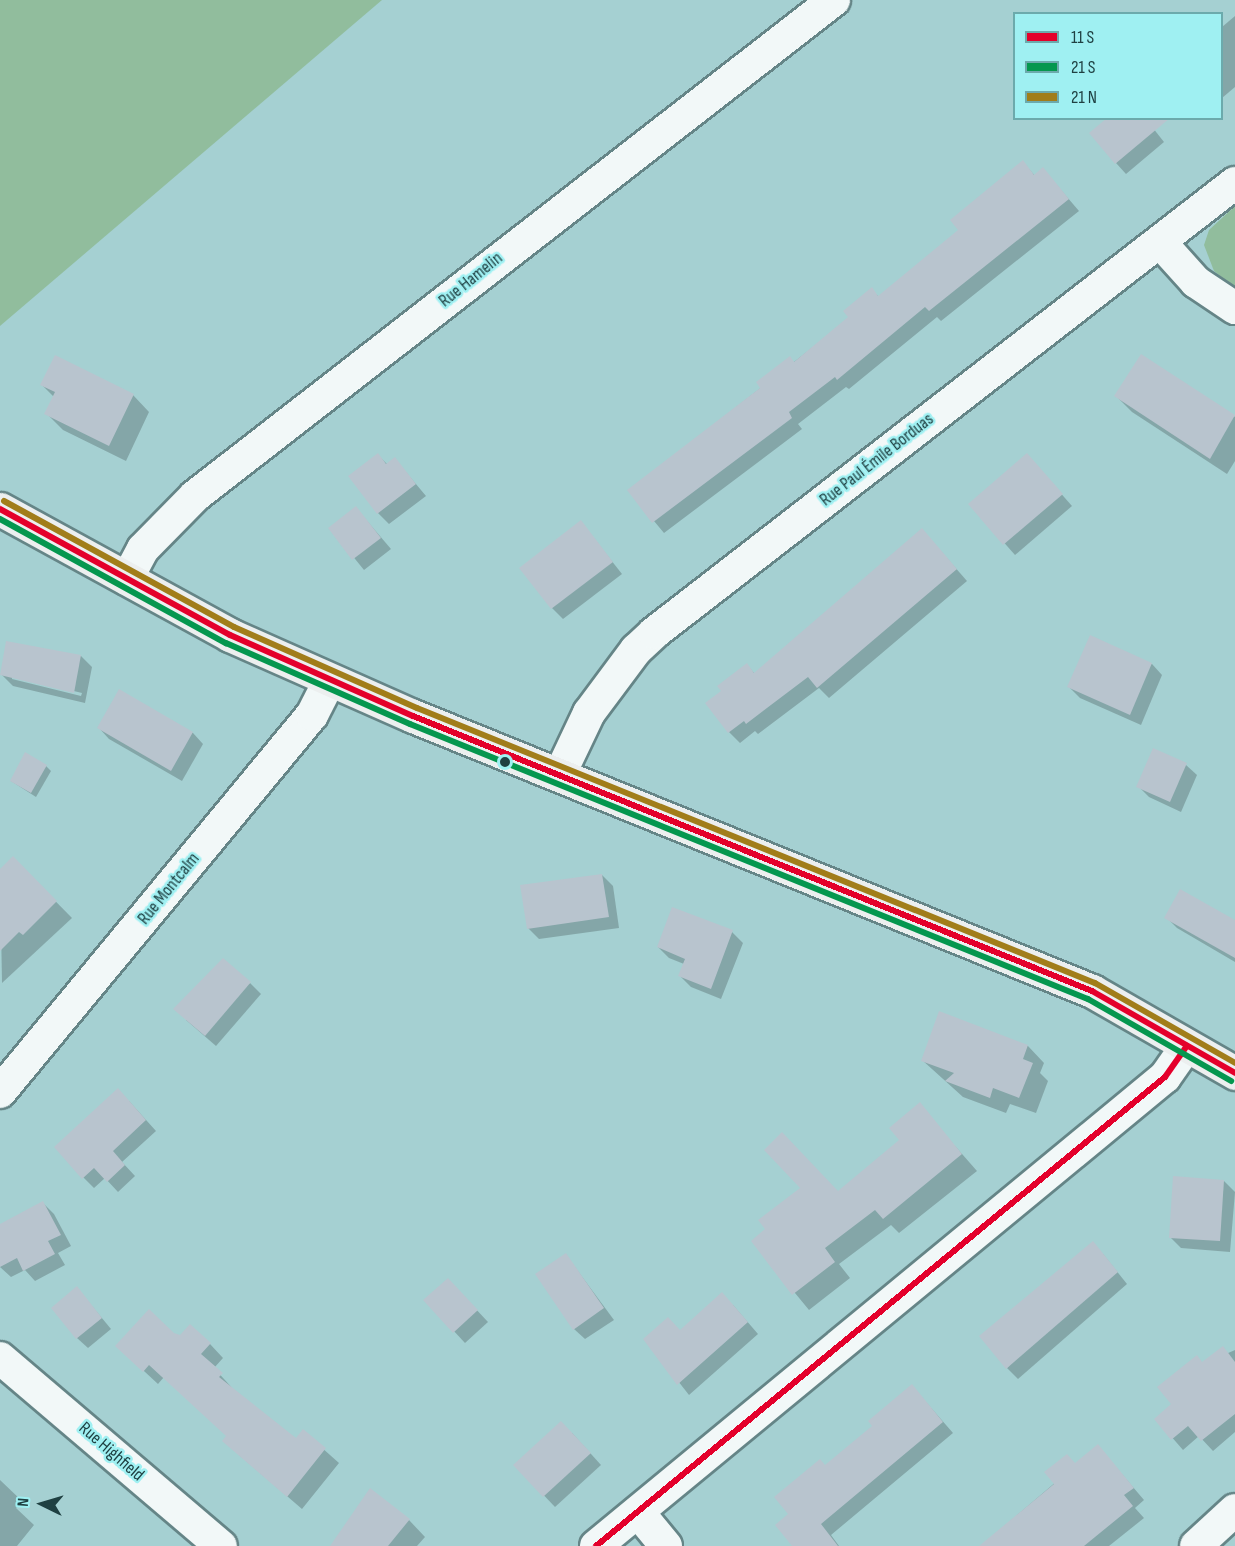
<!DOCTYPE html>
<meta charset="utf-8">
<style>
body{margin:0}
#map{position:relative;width:1235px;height:1546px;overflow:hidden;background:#a5d0d2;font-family:"Sofia Sans Condensed",sans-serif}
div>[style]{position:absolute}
.green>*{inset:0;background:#91bd9d}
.shadow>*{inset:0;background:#0003}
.building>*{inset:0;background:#b8c4ce}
.roads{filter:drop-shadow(2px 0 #658587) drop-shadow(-2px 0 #658587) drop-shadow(0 2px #658587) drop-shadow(0 -2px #658587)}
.street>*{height:32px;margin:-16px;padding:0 16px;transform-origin:16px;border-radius:16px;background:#f2f8f8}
.secondary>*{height:33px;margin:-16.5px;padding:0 16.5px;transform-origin:16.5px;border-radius:16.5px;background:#ecefef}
.bus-1>*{height:6px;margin:-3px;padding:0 3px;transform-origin:3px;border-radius:3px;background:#e4002b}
.bus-2>*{height:6px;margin:-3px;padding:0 3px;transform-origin:3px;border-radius:3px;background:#05974f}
.bus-3>*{height:6px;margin:-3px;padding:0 3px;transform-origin:3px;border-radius:3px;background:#a17d1a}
.dots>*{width:16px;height:16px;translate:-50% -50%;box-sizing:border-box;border:3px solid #9ff0f2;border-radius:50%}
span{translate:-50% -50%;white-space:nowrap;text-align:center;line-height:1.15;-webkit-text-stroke:5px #9ff0f2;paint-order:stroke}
.street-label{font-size:18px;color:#1f4042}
.legend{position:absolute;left:1013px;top:12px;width:210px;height:108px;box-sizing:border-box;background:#9ff0f2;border:2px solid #6caaac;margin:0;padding:8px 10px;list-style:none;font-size:18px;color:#1f4042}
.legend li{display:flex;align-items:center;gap:12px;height:30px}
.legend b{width:30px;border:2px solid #6caaac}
.north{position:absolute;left:12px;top:1474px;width:60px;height:60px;-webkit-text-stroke:4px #9ff0f2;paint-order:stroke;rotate:275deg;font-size:16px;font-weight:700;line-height:24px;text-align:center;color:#1f4042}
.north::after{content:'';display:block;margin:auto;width:21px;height:27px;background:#1f4042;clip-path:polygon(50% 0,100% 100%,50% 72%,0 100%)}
</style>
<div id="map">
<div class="green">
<div style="clip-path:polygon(0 0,382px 0,0 326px)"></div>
<div style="clip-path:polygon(1235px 206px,1235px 288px,1214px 271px,1204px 245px,1209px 230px)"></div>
</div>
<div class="shadow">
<div style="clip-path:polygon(1235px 16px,1235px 87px,1222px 98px,1222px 27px)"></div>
<div style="clip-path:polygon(1145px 118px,1164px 142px,1126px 174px,1116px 163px)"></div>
<div style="clip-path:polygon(1023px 162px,1035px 176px,1043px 169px,1079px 211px,941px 321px,937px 317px,849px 389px,846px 387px,798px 424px,802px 429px,664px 533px,629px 491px,850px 318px,871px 289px,879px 297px,960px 230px)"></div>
<div style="clip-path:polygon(1141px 356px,1235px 417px,1235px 461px,1227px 474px,1132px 412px,1116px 396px)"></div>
<div style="clip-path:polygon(42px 385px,133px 395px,149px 412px,126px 461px,63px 430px,46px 413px,54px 397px)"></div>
<div style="clip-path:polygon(378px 455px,387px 464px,395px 459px,426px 496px,389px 524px,378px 513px)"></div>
<div style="clip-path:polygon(1027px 455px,1072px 506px,1015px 555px,970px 504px)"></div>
<div style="clip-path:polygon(356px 508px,391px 549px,364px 570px,330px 528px)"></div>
<div style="clip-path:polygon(581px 522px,622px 574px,563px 619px,552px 608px)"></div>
<div style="clip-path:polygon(932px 541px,967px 581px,829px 698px,819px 688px,758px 734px,755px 731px,740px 743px,729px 732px,723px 691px,747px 665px,755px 674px)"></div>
<div style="clip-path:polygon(evenodd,81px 656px,92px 667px,85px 703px,13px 686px,2px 675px,81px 656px,12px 676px,82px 693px,81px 696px,12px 679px,12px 676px)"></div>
<div style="clip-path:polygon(1152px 664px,1162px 675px,1141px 725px,1080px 698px,1069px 687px)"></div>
<div style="clip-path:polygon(119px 691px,193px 733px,203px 744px,182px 781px,109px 739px,99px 728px)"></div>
<div style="clip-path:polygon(1154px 750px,1186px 765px,1197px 775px,1181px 812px,1149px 797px,1138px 786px)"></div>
<div style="clip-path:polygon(46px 766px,51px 771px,36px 797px,11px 781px)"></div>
<div style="clip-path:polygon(13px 858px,72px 918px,2px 983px,0 871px)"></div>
<div style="clip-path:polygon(602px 875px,613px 886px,619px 928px,539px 939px,528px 928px)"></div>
<div style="clip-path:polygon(1166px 917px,1235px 922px,1235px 962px,1177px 928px)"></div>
<div style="clip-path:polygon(732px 932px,743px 943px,721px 999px,691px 987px,680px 976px,684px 964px,669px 958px,658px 947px)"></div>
<div style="clip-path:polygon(250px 983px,261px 994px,216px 1046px,186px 1020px)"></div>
<div style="clip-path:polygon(940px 1013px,1028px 1046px,1044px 1063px,1040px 1073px,1048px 1081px,1036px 1113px,1010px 1104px,1006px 1113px,963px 1097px,922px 1060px)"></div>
<div style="clip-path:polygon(129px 1101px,156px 1131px,122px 1162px,135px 1176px,118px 1192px,105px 1178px,94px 1188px,83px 1177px)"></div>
<div style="clip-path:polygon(919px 1105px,977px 1171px,899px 1233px,891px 1225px,839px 1264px,850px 1278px,809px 1310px,753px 1242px,838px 1193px,901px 1140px)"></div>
<div style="clip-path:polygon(1224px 1181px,1235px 1192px,1230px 1252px,1181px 1248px,1170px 1237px)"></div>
<div style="clip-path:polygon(43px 1203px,54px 1214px,71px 1246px,58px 1253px,65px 1265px,35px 1281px,25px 1270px,11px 1277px,0 1267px,0 1226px)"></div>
<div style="clip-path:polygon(1103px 1254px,1127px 1284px,1018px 1379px,1007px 1368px)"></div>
<div style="clip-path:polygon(566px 1255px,614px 1320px,585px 1339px,574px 1329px)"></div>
<div style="clip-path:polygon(77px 1288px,111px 1329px,88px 1348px,77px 1338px)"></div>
<div style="clip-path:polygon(458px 1290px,488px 1322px,465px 1343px,425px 1300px)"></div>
<div style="clip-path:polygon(733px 1305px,758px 1334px,689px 1395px,645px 1339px,680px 1331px)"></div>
<div style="clip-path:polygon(174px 1334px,210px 1344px,223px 1358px,214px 1368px,234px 1390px,296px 1440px,303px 1431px,339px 1463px,302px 1509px,238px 1454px,228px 1436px,164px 1377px,158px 1384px,131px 1359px)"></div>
<div style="clip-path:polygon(1235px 1350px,1235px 1432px,1213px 1451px,1199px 1436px,1183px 1450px,1156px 1419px,1173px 1405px,1203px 1364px)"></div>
<div style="clip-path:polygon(912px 1386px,953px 1433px,831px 1535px,839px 1546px,795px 1546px,790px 1514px)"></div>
<div style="clip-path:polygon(572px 1433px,601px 1465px,555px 1507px,515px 1465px)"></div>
<div style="clip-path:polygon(1098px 1446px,1144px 1500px,1135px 1508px,1144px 1518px,1109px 1546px,981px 1546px)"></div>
<div style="clip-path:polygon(0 1480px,21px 1500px,16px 1508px,34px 1525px,17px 1546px,0 1546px)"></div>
<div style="clip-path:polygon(409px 1520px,425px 1537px,417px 1546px,331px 1546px)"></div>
</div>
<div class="building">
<div style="clip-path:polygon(1107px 118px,1170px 118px,1115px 164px,1089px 133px)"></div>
<div style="clip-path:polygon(1023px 160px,1034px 175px,1043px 167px,1069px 199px,929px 311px,925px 307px,837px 380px,835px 377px,789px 412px,792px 418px,652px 523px,627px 490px,760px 388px,756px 382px,790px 356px,794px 362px,848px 317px,843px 311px,872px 287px,878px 296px,958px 230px,950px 220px)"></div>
<div style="clip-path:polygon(1141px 354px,1235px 415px,1210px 459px,1114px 396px)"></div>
<div style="clip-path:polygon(55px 355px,134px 394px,109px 446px,44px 414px,55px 392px,40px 385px)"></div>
<div style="clip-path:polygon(378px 453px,386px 464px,395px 457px,416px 484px,377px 514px,348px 476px)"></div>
<div style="clip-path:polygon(1027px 453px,1063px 494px,1003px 545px,968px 504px)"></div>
<div style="clip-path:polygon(356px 506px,381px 538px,352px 560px,328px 528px)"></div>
<div style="clip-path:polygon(581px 520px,613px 562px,551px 609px,519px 568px)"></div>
<div style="clip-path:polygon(922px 528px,957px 569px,817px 688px,808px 677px,746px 724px,744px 721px,728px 733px,705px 703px,721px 691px,717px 686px,747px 663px,754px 673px)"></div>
<div style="clip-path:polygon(1090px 635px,1152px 663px,1130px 715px,1067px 687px)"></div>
<div style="clip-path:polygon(6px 641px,81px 655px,74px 693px,0 675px)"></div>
<div style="clip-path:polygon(119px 689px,193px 732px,171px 771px,97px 728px)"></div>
<div style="clip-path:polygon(1153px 748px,1187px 763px,1170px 802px,1136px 787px)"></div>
<div style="clip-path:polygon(25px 752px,47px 765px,31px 793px,10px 781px)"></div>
<div style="clip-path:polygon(13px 856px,57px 901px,23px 935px,19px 932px,0 951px,0 869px)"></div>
<div style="clip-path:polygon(602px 874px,609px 917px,527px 929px,520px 885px)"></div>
<div style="clip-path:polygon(1180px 889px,1235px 920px,1235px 958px,1164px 918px)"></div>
<div style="clip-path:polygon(672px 907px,733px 930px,711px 989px,678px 976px,685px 959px,657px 947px)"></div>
<div style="clip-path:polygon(223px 958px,251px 982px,205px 1036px,173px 1009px)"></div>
<div style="clip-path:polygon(939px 1011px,1028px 1045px,1023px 1059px,1033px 1063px,1019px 1098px,993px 1088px,990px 1098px,945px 1081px,954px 1073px,921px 1061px)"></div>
<div style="clip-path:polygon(118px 1088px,146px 1120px,113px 1151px,125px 1165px,107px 1182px,94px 1168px,82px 1179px,54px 1147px)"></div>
<div style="clip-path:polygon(920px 1102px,962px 1154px,883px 1219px,875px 1210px,825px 1248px,835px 1262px,792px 1295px,751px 1241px,765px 1229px,758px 1220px,800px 1188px,764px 1150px,782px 1132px,838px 1191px,899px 1140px,889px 1128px)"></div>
<div style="clip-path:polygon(1173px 1176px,1224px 1180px,1220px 1241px,1169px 1238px)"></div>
<div style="clip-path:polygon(43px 1201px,61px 1235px,48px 1241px,55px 1254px,23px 1271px,17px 1258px,0 1267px,0 1224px)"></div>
<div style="clip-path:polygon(1093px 1241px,1118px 1272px,1006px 1369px,979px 1336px)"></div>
<div style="clip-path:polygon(566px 1253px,604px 1308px,573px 1330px,535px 1274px)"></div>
<div style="clip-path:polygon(448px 1278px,478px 1310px,453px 1333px,423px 1300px)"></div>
<div style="clip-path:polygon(77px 1286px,102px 1318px,76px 1339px,51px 1308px)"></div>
<div style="clip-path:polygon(722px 1292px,748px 1322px,677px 1385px,643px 1339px,668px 1317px,680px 1330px)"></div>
<div style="clip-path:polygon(149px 1309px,174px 1333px,180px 1335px,190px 1324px,211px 1343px,201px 1354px,223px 1373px,219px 1377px,296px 1438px,303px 1429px,326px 1448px,287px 1497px,222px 1441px,226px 1436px,149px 1365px,143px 1372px,115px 1346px)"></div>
<div style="clip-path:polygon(1223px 1346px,1235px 1362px,1235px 1414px,1201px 1441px,1188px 1426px,1171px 1440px,1154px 1419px,1171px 1404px,1157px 1387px,1197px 1355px,1202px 1362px)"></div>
<div style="clip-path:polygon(912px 1384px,943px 1422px,821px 1524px,838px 1546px,792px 1546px,775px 1525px,788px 1514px,774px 1497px,820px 1459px,825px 1465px,872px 1426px,868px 1421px)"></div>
<div style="clip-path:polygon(561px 1421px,591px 1453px,543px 1497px,513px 1465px)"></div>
<div style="clip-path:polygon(1098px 1444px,1134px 1488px,1124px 1495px,1133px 1506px,1084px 1546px,979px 1546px,1054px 1484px,1044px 1472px,1067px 1454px,1075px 1463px)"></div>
<div style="clip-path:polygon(370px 1488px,410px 1519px,388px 1546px,330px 1546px)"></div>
</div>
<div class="roads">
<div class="street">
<div style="left:1160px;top:242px;width:54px;rotate:48deg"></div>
<div style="left:1196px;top:282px;width:47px;rotate:33.7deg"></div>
<div style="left:127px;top:579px;width:34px;rotate:-62deg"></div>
<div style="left:143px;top:549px;width:74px;rotate:-45.5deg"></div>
<div style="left:195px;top:496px;width:809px;rotate:-37.82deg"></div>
<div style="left:560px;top:774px;width:68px;rotate:-64.6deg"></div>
<div style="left:589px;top:713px;width:79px;rotate:-53.3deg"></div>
<div style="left:636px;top:650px;width:25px;rotate:-43deg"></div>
<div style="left:654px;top:633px;width:735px;rotate:-37.76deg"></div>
<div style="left:0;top:1092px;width:489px;rotate:-50.4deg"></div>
<div style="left:312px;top:715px;width:39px;rotate:-63deg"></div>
<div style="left:0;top:1358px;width:290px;rotate:40.4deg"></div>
<div style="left:638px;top:1512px;width:44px;rotate:50.5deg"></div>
<div style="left:596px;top:1546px;width:737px;rotate:-39.5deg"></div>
<div style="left:1165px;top:1077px;width:38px;rotate:-55deg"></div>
<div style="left:1196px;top:1546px;width:53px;rotate:-42.7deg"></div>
</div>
<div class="secondary">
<div style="left:0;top:509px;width:262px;rotate:28.7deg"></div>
<div style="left:230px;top:635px;width:200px;rotate:23.9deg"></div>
<div style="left:413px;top:716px;width:733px;rotate:22.05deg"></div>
<div style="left:1092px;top:991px;width:165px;rotate:29.8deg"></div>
</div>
</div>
<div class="bus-1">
<div style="left:0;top:509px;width:262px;rotate:28.7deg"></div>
<div style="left:230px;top:635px;width:200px;rotate:23.9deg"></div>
<div style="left:413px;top:716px;width:733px;rotate:22.05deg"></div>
<div style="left:1092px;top:991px;width:165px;rotate:29.8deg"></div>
<div style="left:596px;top:1546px;width:737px;rotate:-39.5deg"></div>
<div style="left:1165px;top:1077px;width:38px;rotate:-55deg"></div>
</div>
<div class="bus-2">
<div style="left:0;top:519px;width:258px;rotate:28.8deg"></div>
<div style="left:226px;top:643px;width:201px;rotate:23.8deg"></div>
<div style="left:410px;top:724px;width:732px;rotate:22.08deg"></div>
<div style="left:1088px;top:999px;width:165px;rotate:29.8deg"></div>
</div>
<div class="bus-3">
<div style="left:4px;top:501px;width:262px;rotate:28.7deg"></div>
<div style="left:234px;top:627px;width:200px;rotate:23.9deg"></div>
<div style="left:417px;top:708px;width:732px;rotate:22.08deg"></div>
<div style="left:1095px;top:983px;width:161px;rotate:29.7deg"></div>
</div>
<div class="dots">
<div style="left:505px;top:762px;background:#1f4042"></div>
</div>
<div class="street-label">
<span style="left:471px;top:280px;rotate:-39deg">Rue Hamelin</span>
<span style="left:877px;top:460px;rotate:-38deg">Rue Paul Émile Borduas</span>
<span style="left:169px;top:889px;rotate:-51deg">Rue Montcalm</span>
<span style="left:111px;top:1452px;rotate:41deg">Rue Highfield</span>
</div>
<ul class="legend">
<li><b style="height:8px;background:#e4002b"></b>11 S</li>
<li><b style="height:8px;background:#05974f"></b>21 S</li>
<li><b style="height:8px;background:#a17d1a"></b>21 N</li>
</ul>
<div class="north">N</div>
</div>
